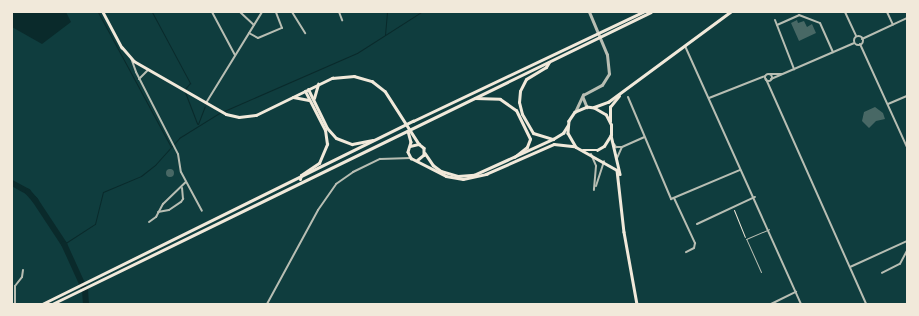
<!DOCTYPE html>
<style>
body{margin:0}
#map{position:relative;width:919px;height:316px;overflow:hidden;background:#0f3d3e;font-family:Merriweather,serif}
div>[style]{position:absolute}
.water>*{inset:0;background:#0a2a2b}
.stream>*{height:1px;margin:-0.5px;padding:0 0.5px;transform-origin:0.5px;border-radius:0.5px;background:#0a2a2b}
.river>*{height:6px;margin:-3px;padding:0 3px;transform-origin:3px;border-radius:3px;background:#0a2a2b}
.building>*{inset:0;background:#486865}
.round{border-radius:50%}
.path>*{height:1px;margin:-0.5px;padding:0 0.5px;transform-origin:0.5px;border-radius:0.5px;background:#f1e9da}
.service>*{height:1px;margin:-0.5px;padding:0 0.5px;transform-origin:0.5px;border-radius:0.5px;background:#b8beb3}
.pedestrian>*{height:1.5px;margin:-0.75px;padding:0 0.75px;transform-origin:0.75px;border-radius:0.75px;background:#b8beb3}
.minor>*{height:2px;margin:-1px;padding:0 1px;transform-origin:1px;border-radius:1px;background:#b8beb3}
.minor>.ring{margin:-1px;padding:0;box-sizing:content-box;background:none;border:2px solid #b8beb3;border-radius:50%}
.tertiary>*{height:2.5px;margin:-1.25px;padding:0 1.25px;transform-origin:1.25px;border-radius:1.25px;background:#b8beb3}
.secondary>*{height:2.5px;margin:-1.25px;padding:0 1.25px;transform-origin:1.25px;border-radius:1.25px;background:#f1e9da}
.trunk>*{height:3px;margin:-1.5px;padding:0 1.5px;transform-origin:1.5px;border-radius:1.5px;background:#f1e9da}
span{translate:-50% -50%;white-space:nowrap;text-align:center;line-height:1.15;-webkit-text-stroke:4px #f1e9da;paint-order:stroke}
.frame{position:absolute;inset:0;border:13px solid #f1e9da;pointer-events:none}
</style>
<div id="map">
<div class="water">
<div style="clip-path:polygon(12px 12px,66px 12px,71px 22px,42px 44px,12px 27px)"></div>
</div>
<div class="stream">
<div style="left:98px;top:12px;width:153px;rotate:61.6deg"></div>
<div style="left:152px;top:12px;width:81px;rotate:61.8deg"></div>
<div style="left:190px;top:83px;width:8px;rotate:130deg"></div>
<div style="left:385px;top:35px;width:23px;rotate:-85deg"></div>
<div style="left:185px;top:92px;width:34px;rotate:69deg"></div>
<div style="left:224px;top:111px;width:145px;rotate:-23.6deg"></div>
<div style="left:357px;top:53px;width:76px;rotate:-32.6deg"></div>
<div style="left:198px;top:124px;width:19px;rotate:-69deg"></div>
<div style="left:64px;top:244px;width:37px;rotate:-33deg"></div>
<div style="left:95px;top:224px;width:33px;rotate:-76deg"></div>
<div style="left:103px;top:192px;width:41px;rotate:-22.8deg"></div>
<div style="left:141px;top:176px;width:18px;rotate:-38deg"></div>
<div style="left:155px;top:165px;width:36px;rotate:-48deg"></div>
<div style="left:179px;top:138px;width:49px;rotate:-31.8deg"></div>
</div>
<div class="river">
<div style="left:12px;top:183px;width:18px;rotate:29deg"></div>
<div style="left:28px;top:192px;width:11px;rotate:49deg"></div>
<div style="left:35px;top:200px;width:53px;rotate:56.6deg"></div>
<div style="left:64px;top:244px;width:51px;rotate:65.5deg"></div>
<div style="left:85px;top:290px;width:14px;rotate:86deg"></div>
</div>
<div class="building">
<div style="clip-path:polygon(797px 20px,798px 23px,804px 21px,807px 27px,812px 24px,816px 33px,799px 41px,791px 23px)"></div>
<div style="clip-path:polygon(875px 107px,883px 113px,885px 119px,876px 121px,869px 128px,862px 121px,864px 112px)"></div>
<div class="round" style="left:166px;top:169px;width:8px;height:8px"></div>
</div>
<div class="path">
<div style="left:734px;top:210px;width:29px;rotate:68deg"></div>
</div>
<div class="service">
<div style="left:761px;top:272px;width:36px;rotate:-114deg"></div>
<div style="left:746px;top:239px;width:25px;rotate:-23deg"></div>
</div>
<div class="pedestrian">
<div style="left:882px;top:273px;width:20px;rotate:-27deg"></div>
<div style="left:900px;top:264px;width:15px;rotate:-62deg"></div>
</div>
<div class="minor">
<div style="left:212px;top:12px;width:49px;rotate:61.9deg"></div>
<div style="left:240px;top:12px;width:19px;rotate:43deg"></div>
<div style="left:292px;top:12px;width:25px;rotate:58deg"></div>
<div style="left:339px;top:12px;width:9px;rotate:69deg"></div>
<div style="left:845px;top:12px;width:26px;rotate:65deg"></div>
<div style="left:887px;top:12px;width:14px;rotate:65deg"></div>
<div style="left:775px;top:20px;width:53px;rotate:68.8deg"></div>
<div style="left:777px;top:25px;width:24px;rotate:-24deg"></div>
<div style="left:799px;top:15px;width:22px;rotate:21deg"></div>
<div style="left:820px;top:23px;width:32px;rotate:66deg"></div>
<div style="left:249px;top:33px;width:10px;rotate:29deg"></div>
<div style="left:258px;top:38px;width:26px;rotate:-23deg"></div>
<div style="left:282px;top:28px;width:17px;rotate:-111deg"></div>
<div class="ring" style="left:853.5px;top:35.5px;width:7px;height:7px"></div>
<div style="left:862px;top:39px;width:50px;rotate:-25deg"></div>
<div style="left:860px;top:44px;width:113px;rotate:65.5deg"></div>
<div style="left:685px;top:46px;width:283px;rotate:65.8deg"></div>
<div style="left:131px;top:58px;width:15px;rotate:70deg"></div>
<div style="left:136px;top:72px;width:92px;rotate:62.9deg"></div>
<div style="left:178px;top:154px;width:18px;rotate:81deg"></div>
<div style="left:181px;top:172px;width:44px;rotate:61.7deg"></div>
<div class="ring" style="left:764.5px;top:73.5px;width:5px;height:5px"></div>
<div style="left:770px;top:74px;width:12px"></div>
<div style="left:139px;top:79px;width:13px;rotate:-45deg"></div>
<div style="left:766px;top:79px;width:246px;rotate:66deg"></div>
<div style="left:771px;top:79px;width:90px;rotate:-23.4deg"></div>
<div style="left:628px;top:97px;width:111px;rotate:67.1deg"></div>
<div style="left:671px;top:199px;width:75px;rotate:-22.8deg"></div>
<div style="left:709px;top:98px;width:60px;rotate:-21.4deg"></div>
<div style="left:206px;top:103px;width:107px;rotate:-58.4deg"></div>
<div style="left:888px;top:104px;width:21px;rotate:-23deg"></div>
<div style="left:614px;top:144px;width:4px;rotate:56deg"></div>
<div style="left:616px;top:147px;width:6px"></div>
<div style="left:622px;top:147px;width:24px;rotate:-24deg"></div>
<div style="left:591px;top:154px;width:13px;rotate:67deg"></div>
<div style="left:596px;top:166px;width:24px;rotate:95deg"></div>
<div style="left:617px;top:158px;width:12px;rotate:-66deg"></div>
<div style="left:596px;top:186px;width:26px;rotate:-72deg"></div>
<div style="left:674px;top:198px;width:50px;rotate:65deg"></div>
<div style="left:695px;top:243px;width:5px;rotate:101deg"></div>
<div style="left:694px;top:248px;width:9px;rotate:153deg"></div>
<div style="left:158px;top:212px;width:11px;rotate:-10deg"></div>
<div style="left:169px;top:210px;width:14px;rotate:-34deg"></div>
<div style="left:181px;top:202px;width:4px;rotate:-56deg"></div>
<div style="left:183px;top:199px;width:11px;rotate:-95deg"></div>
<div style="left:149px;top:222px;width:9px;rotate:-36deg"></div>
<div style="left:156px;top:217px;width:15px;rotate:-62deg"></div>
<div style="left:163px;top:204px;width:32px;rotate:-44deg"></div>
<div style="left:697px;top:224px;width:64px;rotate:-25deg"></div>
<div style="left:850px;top:267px;width:63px;rotate:-24.5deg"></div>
<div style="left:15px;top:304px;width:18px;rotate:-90deg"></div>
<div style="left:15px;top:286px;width:11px;rotate:-52deg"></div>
<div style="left:22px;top:277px;width:7px;rotate:-82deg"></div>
<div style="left:267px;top:304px;width:107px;rotate:-61.5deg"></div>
<div style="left:318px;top:210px;width:32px;rotate:-55deg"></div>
<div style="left:336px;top:184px;width:21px;rotate:-35deg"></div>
<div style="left:353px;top:172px;width:30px;rotate:-26deg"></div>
<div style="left:380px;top:159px;width:31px;rotate:-2deg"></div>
<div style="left:771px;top:304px;width:28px;rotate:-26deg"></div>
</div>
<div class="tertiary">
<div style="left:583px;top:97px;width:11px;rotate:68deg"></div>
<div style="left:575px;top:112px;width:19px;rotate:-65deg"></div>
<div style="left:583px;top:95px;width:21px;rotate:-28deg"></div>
<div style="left:602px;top:85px;width:13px;rotate:-58deg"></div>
<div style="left:609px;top:74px;width:19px;rotate:-96deg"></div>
<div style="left:607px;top:55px;width:47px;rotate:-112.7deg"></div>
</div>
<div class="secondary">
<div style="left:103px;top:12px;width:40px;rotate:62deg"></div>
<div style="left:122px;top:47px;width:18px;rotate:49deg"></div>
<div style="left:134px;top:61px;width:106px;rotate:29.9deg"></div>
<div style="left:226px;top:114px;width:13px;rotate:13deg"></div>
<div style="left:239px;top:117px;width:17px;rotate:-7deg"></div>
<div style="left:256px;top:115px;width:85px;rotate:-26deg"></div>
<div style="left:332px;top:78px;width:22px;rotate:-5deg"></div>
<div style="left:354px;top:76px;width:19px;rotate:16deg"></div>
<div style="left:372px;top:81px;width:16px;rotate:38deg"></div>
<div style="left:385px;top:91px;width:63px;rotate:57.3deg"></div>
<div style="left:594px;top:107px;width:15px;rotate:-20deg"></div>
<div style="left:608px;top:102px;width:152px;rotate:-36.4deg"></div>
<div style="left:610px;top:121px;width:14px;rotate:-90deg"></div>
<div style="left:610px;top:107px;width:14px;rotate:-51deg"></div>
<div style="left:408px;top:131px;width:11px;rotate:75deg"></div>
<div style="left:411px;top:142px;width:10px;rotate:107deg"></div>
<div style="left:408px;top:152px;width:7px;rotate:63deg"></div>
<div style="left:411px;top:158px;width:39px;rotate:27deg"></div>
<div style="left:446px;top:176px;width:17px;rotate:10deg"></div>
<div style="left:463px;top:179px;width:24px;rotate:-12deg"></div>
<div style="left:486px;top:174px;width:74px;rotate:-23.8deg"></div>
<div style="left:554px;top:144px;width:20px;rotate:6deg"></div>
<div style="left:611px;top:135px;width:40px;rotate:77deg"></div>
<div style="left:410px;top:146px;width:9px;rotate:-13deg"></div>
<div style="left:419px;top:144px;width:6px;rotate:39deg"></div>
<div style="left:424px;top:148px;width:7px;rotate:90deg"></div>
<div style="left:424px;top:155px;width:8px;rotate:140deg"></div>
<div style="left:583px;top:150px;width:14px"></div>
<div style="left:597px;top:150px;width:8px;rotate:-30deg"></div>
<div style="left:604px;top:146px;width:13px;rotate:-58deg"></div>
<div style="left:611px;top:135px;width:10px;rotate:-90deg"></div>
<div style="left:611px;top:125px;width:11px;rotate:-117deg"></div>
<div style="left:606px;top:115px;width:14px;rotate:-150deg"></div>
<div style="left:594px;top:108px;width:7px;rotate:-172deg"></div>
<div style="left:587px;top:107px;width:13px;rotate:157deg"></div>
<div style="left:575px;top:112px;width:11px;rotate:124deg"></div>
<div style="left:569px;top:121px;width:12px;rotate:95deg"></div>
<div style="left:568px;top:133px;width:16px;rotate:60deg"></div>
<div style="left:576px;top:147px;width:47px;rotate:29.3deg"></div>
<div style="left:617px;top:170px;width:62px;rotate:83.6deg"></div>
<div style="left:624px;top:232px;width:73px;rotate:79.8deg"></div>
<div style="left:425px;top:153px;width:14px;rotate:56deg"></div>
<div style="left:433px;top:165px;width:10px;rotate:37deg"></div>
<div style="left:441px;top:171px;width:18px;rotate:16deg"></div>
<div style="left:458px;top:176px;width:16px;rotate:-4deg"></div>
<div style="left:474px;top:175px;width:87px;rotate:-24.5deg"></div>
<div style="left:553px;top:139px;width:12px;rotate:-31deg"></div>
<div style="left:563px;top:133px;width:9px;rotate:-58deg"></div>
</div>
<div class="trunk">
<div style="left:549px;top:62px;width:6px;rotate:121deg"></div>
<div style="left:546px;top:67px;width:23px;rotate:149deg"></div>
<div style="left:526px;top:79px;width:13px;rotate:117deg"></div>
<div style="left:520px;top:91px;width:11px;rotate:95deg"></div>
<div style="left:519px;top:102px;width:12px;rotate:76deg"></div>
<div style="left:522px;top:114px;width:22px;rotate:60deg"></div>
<div style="left:533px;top:133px;width:21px;rotate:17deg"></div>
<div style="left:308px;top:89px;width:43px;rotate:64deg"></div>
<div style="left:327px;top:128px;width:13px;rotate:48deg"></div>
<div style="left:336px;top:138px;width:17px;rotate:21deg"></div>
<div style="left:352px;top:144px;width:21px;rotate:-11deg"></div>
<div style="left:293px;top:97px;width:16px;rotate:11deg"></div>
<div style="left:314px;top:98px;width:15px;rotate:-74deg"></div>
<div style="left:475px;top:98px;width:25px;rotate:2deg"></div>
<div style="left:500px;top:99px;width:19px;rotate:35deg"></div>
<div style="left:516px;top:110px;width:32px;rotate:64deg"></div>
<div style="left:530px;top:139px;width:9px;rotate:111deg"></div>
<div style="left:527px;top:147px;width:16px;rotate:142deg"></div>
<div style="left:300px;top:179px;width:4px;rotate:-76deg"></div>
<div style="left:301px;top:175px;width:22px;rotate:-34deg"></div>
<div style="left:319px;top:163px;width:21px;rotate:-67deg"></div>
<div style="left:327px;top:144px;width:14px;rotate:-98deg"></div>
<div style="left:325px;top:130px;width:44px;rotate:-117.1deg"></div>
<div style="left:42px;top:304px;width:414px;rotate:-26.3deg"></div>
<div style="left:413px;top:121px;width:255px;rotate:-25.4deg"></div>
<div style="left:52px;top:304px;width:666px;rotate:-25.99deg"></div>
</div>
<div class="frame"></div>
</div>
